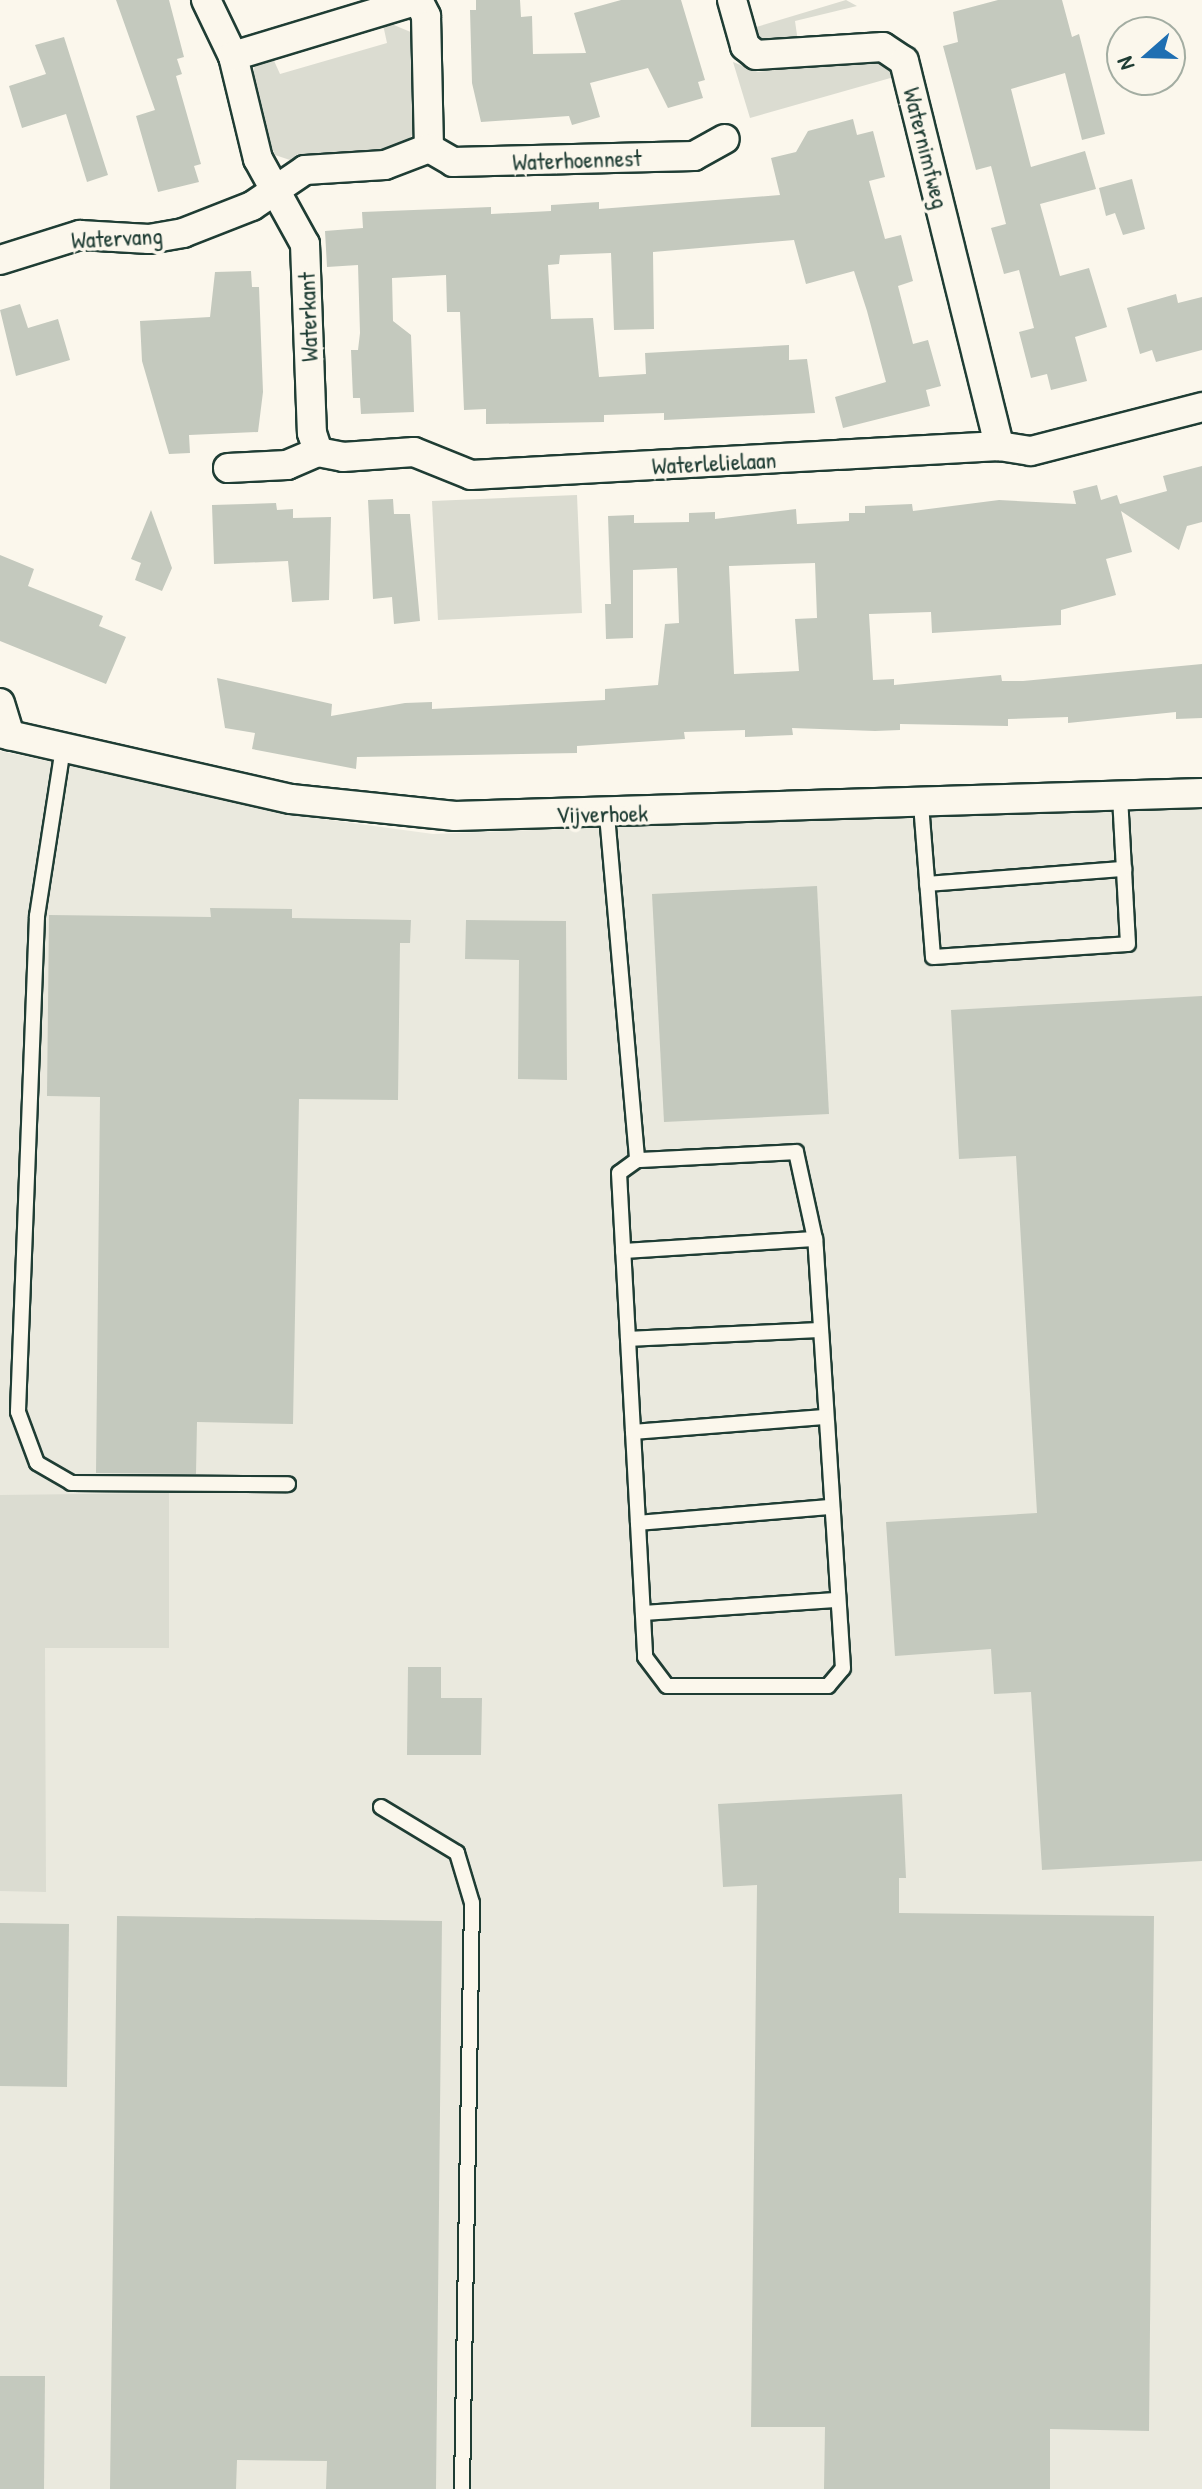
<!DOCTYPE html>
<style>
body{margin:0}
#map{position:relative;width:1202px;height:2489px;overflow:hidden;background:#fbf7ec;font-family:"Patrick Hand",sans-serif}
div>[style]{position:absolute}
.built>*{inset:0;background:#eae9de}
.green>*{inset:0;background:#dbdcd1}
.building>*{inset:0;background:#c4c9be}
.roads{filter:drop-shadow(2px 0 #1f3d34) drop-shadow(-2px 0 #1f3d34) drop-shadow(0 2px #1f3d34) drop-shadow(0 -2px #1f3d34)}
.lane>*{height:14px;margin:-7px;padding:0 7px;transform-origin:7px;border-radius:7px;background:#fbf7ec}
.street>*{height:28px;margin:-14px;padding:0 14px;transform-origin:14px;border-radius:14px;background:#fbf7ec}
span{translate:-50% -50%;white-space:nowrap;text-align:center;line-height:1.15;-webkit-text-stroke:7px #fbf7ec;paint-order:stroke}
.street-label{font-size:24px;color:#1f3d34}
.north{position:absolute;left:1106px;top:16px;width:80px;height:80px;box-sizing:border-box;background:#fbf7ec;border:2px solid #a3ada2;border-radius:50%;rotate:250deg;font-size:22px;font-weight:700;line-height:32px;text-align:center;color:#1f3d34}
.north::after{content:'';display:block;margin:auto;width:28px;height:36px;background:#1f6fb2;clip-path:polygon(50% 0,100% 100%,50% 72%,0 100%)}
</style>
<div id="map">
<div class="built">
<div style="clip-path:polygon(0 751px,315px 818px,433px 834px,1202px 804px,1202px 2489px,0 2489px)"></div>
</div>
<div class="green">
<div style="clip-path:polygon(846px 0,857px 6px,795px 21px,798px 42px,766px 44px,753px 28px)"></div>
<div style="clip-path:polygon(382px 20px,413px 33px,416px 130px,408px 140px,382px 156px,293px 161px,275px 155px,251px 95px,255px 62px,271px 54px,280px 74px,387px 43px)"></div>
<div style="clip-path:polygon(868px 60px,881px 62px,894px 77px,750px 118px,733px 62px,758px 72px)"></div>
<div style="clip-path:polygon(577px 495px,582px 613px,438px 620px,432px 501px)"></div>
<div style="clip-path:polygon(169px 1493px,169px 1648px,45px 1648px,46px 1892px,0 1891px,0 1495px)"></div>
</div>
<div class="building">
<div style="clip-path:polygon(116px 0,169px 0,184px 57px,177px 59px,182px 74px,176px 76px,201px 164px,194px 166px,199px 182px,158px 192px,136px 116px,155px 110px)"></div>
<div style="clip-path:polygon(476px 0,520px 0,521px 17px,532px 16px,533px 54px,586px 53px,574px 13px,621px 0,681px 0,705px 80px,698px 82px,703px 98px,668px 108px,648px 68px,590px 83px,600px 117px,572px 125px,569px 116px,481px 122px,472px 83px,470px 10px,476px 10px)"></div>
<div style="clip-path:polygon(998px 0,1062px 0,1072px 37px,1079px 34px,1105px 134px,1082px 140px,1065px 73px,1011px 89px,1031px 167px,1085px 151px,1096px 189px,1040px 204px,1060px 276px,1089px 268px,1107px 327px,1075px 337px,1087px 381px,1051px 390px,1047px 374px,1031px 378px,1019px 332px,1034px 328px,1019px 270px,1004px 274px,991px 228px,1006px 224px,991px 166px,976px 170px,943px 46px,958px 42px,953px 12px)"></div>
<div style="clip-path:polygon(64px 37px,108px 175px,87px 182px,66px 114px,22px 128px,9px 86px,46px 74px,35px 45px)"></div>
<div style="clip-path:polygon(853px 119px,857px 135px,873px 131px,885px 177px,869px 181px,885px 239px,901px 235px,913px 281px,898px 286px,913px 344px,928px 340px,941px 386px,926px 390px,930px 406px,843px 428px,835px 397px,886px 382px,867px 311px,854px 271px,806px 284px,794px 240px,653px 252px,654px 329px,614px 330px,611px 253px,560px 255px,559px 264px,548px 265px,551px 319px,593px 318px,599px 377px,646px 374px,645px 353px,789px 345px,789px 360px,807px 359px,815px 413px,664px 420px,664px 413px,604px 415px,604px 422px,486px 424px,486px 409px,464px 410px,460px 312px,447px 312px,446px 275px,392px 278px,393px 321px,411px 335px,414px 412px,361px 414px,360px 398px,353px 398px,351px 350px,358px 350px,360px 333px,358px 265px,327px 267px,325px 231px,363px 228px,362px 212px,491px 207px,491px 214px,551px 211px,551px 205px,599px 202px,599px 209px,780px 195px,771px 158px,796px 152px,808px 131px)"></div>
<div style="clip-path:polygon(1132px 179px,1145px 229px,1123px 235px,1115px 213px,1106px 216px,1099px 188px)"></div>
<div style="clip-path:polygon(251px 271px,252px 287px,259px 287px,263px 392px,258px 432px,189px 435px,190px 453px,169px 454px,142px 361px,140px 321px,210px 317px,215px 272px)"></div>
<div style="clip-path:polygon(1176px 294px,1178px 303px,1202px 297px,1202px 350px,1156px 362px,1152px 350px,1140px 354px,1127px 308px)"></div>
<div style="clip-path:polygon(20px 304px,28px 328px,58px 319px,70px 360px,16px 376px,0 310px)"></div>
<div style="clip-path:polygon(evenodd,1202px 466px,1202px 522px,1187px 526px,1179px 550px,1121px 511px,1132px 552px,1106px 559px,1116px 595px,1061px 610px,1061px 625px,932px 633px,931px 612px,869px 614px,873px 680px,894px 679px,894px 685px,1001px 675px,1002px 681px,1023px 681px,1202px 664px,1202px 718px,1176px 719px,1176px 712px,1068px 723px,1068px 717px,1008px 719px,1008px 726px,900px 724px,900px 730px,875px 731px,792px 728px,793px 735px,745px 737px,745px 730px,684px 732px,685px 739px,577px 746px,577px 753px,357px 757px,356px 769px,252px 749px,255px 733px,225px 728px,217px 678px,332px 704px,331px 716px,405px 703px,432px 702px,432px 709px,605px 700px,605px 689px,658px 685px,665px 624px,679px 623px,677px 568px,633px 570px,633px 638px,606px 639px,605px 604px,611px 604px,608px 516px,634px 515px,634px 523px,689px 522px,689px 513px,715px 512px,715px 519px,796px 509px,797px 524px,849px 521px,849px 513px,865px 513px,865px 506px,912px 504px,913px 511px,999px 500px,1076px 504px,1073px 491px,1097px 485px,1101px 500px,1117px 495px,1120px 504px,1167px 491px,1163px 476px,1202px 466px,815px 563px,817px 618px,795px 619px,799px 671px,734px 674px,729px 566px,815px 563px)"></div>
<div style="clip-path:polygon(393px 499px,394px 514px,410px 514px,420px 621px,394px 624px,392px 597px,373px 599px,368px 500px)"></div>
<div style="clip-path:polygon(276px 503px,277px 510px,293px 509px,293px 518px,331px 517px,329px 600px,292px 602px,288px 561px,214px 564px,212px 505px)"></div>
<div style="clip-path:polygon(151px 510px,172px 568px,162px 591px,135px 580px,141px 563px,131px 559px)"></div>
<div style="clip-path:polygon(0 555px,34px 569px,28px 586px,103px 616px,99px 626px,126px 637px,106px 684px,0 641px)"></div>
<div style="clip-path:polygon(817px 886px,829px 1114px,664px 1122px,652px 894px)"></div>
<div style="clip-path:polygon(210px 908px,292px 909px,292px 918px,411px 920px,410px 943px,400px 943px,398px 1100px,299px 1099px,293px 1424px,197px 1422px,196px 1474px,96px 1473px,100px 1097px,47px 1096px,49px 915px,211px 917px)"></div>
<div style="clip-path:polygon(466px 920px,566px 921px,567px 1080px,518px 1079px,519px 960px,465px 959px)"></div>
<div style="clip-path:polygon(1202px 996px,1202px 1861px,1042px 1870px,1031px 1692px,994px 1694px,991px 1649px,895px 1656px,886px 1522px,1037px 1513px,1016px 1156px,959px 1159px,951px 1010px)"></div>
<div style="clip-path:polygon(408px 1667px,441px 1667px,441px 1698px,482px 1698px,481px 1755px,407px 1755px)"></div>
<div style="clip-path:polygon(902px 1794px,906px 1878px,899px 1878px,899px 1913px,1154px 1916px,1149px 2431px,1050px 2429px,1050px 2489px,824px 2489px,825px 2427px,751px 2427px,757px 1885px,723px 1887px,718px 1804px)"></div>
<div style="clip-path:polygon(117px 1916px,442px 1921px,436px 2489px,326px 2489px,327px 2461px,237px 2460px,236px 2489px,110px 2489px)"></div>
<div style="clip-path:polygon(0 1923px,69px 1924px,67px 2087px,0 2086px)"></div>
<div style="clip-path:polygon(0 2376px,45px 2376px,44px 2489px,0 2489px)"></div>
</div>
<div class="roads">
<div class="lane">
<div style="left:63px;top:748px;width:170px;rotate:98.8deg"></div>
<div style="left:37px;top:916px;width:496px;rotate:92.2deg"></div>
<div style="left:18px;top:1412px;width:54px;rotate:69.6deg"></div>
<div style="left:37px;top:1463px;width:39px;rotate:30deg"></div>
<div style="left:71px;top:1483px;width:217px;rotate:0.3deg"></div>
<div style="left:921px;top:804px;width:153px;rotate:85.5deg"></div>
<div style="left:933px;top:957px;width:195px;rotate:-3.8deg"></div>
<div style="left:1128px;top:944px;width:148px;rotate:-93.1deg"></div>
<div style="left:607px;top:815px;width:346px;rotate:85deg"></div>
<div style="left:637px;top:1160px;width:22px;rotate:144deg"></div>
<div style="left:619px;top:1173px;width:485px;rotate:86.9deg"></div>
<div style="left:645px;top:1657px;width:36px;rotate:53deg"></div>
<div style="left:667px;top:1686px;width:161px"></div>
<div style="left:828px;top:1686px;width:23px;rotate:-50deg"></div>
<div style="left:843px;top:1668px;width:430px;rotate:-93.7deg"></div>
<div style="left:815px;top:1239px;width:89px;rotate:-102.3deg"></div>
<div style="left:796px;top:1152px;width:159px;rotate:177.1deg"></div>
<div style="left:927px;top:884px;width:198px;rotate:-4.4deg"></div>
<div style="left:623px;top:1251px;width:192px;rotate:-3.6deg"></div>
<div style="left:628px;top:1339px;width:190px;rotate:-2.7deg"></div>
<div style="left:633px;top:1432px;width:191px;rotate:-4.5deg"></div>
<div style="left:638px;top:1523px;width:191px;rotate:-4.8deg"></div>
<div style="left:643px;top:1613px;width:193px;rotate:-3.9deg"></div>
<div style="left:381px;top:1807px;width:89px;rotate:31.2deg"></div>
<div style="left:457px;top:1853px;width:52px;rotate:73.3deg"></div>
<div style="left:472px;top:1903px;width:586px;rotate:90.98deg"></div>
</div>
<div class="street">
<div style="left:206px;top:0;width:62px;rotate:64.3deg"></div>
<div style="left:233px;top:56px;width:106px;rotate:76.4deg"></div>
<div style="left:258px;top:159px;width:97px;rotate:61.1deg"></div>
<div style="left:305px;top:244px;width:189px;rotate:87.9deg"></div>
<div style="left:312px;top:433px;width:20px;rotate:72deg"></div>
<div style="left:418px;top:0;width:18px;rotate:63deg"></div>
<div style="left:426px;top:16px;width:132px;rotate:88.7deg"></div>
<div style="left:732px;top:0;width:48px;rotate:74.2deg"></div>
<div style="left:745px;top:46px;width:14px;rotate:39deg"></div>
<div style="left:756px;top:55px;width:127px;rotate:-3.6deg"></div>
<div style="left:883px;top:47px;width:25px;rotate:34deg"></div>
<div style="left:904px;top:61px;width:397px;rotate:76.1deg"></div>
<div style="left:233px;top:56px;width:193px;rotate:-16.8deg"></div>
<div style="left:0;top:260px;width:84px;rotate:-17.4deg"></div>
<div style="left:80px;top:235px;width:69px;rotate:3.3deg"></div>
<div style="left:149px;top:239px;width:35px;rotate:-10deg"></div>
<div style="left:183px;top:233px;width:74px;rotate:-21.4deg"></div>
<div style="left:252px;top:206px;width:64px;rotate:-34.2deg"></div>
<div style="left:305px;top:170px;width:80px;rotate:-3.6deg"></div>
<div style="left:385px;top:165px;width:47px;rotate:-21.1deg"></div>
<div style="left:429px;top:148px;width:28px;rotate:30deg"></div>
<div style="left:453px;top:162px;width:241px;rotate:-1.4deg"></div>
<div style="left:694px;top:156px;width:35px;rotate:-29deg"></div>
<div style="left:228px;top:468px;width:59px;rotate:-2.9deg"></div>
<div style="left:287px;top:465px;width:34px;rotate:-23deg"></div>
<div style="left:318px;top:452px;width:25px;rotate:11deg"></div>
<div style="left:343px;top:457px;width:71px;rotate:-4deg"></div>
<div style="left:414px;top:452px;width:61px;rotate:22deg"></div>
<div style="left:471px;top:475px;width:529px;rotate:-3.14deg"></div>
<div style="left:999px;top:446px;width:32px;rotate:9deg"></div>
<div style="left:1031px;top:451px;width:177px;rotate:-14.4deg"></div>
<div style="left:0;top:703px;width:34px;rotate:73deg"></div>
<div style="left:0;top:733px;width:298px;rotate:12.8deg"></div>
<div style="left:291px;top:799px;width:165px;rotate:5.9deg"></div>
<div style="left:455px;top:816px;width:747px;rotate:-1.76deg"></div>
</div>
</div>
<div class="street-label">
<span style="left:926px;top:148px;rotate:76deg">Waternimfweg</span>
<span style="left:577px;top:160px;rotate:-2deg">Waterhoennest</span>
<span style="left:117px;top:238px;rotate:-3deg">Watervang</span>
<span style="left:308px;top:317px;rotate:-92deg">Waterkant</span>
<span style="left:714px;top:463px;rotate:-3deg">Waterlelielaan</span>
<span style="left:602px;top:814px;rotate:-1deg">Vijverhoek</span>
</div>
<div class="north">N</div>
</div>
